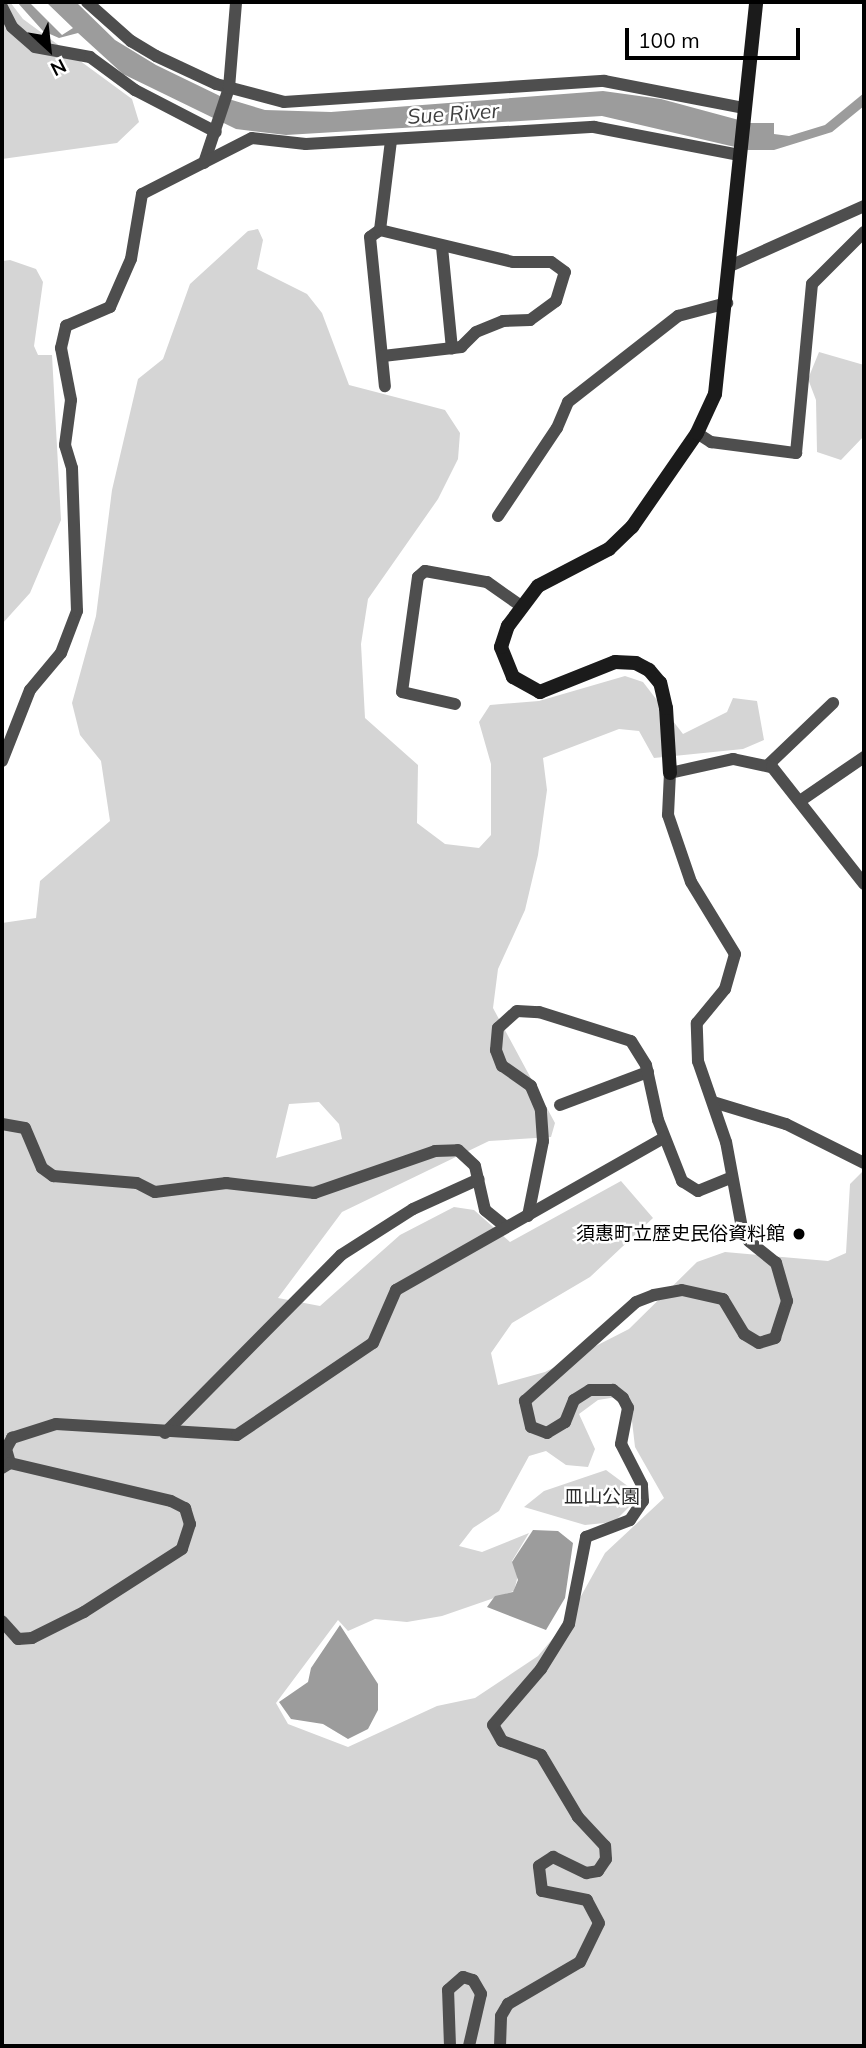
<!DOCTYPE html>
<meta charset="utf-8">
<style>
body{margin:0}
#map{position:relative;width:866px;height:2048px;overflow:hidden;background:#fff;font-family:Mulish,"Noto Sans JP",sans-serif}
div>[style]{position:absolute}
.green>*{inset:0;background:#d5d5d5}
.water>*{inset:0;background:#9c9c9c}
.street>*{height:12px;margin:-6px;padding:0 6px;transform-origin:6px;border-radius:6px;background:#4e4e4e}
.secondary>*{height:14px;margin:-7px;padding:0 7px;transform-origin:7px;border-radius:7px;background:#1b1b1b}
.dots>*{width:19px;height:19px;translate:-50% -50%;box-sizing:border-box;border:4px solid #fff;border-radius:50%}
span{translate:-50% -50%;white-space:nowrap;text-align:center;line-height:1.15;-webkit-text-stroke:5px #fff;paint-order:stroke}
.poi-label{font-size:19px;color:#000}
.right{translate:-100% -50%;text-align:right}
.park-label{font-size:19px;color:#2c2c2c}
.water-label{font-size:21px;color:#3d3d3d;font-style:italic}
.frame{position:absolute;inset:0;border:4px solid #000;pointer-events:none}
.north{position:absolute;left:14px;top:14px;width:70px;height:70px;-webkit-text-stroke:5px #fff;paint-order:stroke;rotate:153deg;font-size:19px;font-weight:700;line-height:28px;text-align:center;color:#000}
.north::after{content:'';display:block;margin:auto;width:24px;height:32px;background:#000;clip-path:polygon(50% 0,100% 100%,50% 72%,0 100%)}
.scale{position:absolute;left:625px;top:28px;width:175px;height:32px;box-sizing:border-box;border:4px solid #000;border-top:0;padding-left:9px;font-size:21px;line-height:24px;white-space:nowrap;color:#000;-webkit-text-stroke:5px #fff;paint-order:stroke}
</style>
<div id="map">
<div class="green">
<div style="clip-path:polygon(2px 2px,10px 2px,23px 19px,132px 99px,139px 122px,117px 143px,2px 159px)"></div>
<div style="clip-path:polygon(evenodd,258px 229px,263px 240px,257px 269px,307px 294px,322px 313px,349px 385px,445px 410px,460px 433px,458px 459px,438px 499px,368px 599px,361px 644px,365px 718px,418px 765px,417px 823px,445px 844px,479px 848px,491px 835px,491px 764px,479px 722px,490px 705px,539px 701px,625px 676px,643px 682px,683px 734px,727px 712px,733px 698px,757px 701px,764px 740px,743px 749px,654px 758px,639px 731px,619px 729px,543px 758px,547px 790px,538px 855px,525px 910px,498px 969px,493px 1008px,555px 1123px,551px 1137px,489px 1141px,342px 1212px,278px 1298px,320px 1306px,400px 1235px,454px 1207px,474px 1210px,510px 1242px,621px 1181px,653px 1218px,590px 1277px,512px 1323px,491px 1353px,498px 1385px,545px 1372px,629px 1329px,697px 1262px,725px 1252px,828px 1261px,846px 1253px,850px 1184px,864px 1170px,864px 2046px,2px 2046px,2px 923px,36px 918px,40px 881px,110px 821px,101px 761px,80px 735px,72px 703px,96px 616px,112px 490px,138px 379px,163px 359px,190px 284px,248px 231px,258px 229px,319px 1102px,339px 1124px,342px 1139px,276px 1158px,289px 1104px,319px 1102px,258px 229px,629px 1395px,635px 1447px,664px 1498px,605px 1553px,566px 1623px,538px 1656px,475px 1698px,437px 1706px,348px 1747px,288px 1724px,276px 1703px,338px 1620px,348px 1631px,375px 1619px,407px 1622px,442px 1616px,514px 1591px,518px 1575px,512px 1561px,529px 1533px,482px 1552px,459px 1546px,473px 1528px,499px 1511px,529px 1456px,546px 1451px,566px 1465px,588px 1467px,595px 1449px,579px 1414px,598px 1400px,629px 1395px)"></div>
<div style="clip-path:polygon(10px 260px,36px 269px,43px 282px,34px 346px,38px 355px,52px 355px,61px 520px,30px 593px,2px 624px,2px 261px)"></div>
<div style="clip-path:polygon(819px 352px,864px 365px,864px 436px,841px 460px,817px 452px,816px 400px,808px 379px)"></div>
<div style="clip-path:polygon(606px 1470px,629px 1487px,631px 1505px,614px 1522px,585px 1525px,524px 1507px,544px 1491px)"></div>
</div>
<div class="water">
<div style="clip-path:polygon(17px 2px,29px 2px,62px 35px,73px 28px,46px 2px,76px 2px,115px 40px,156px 65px,222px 97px,265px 110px,331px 112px,603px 91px,661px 99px,750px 123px,774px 123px,774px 134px,789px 136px,825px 125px,864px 93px,864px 106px,832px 132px,774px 150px,748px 150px,602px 116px,286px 135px,236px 129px,123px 74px,78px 33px,59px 38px,43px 31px)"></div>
<div style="clip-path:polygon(533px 1530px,558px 1531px,573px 1543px,565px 1598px,546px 1630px,487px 1607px,495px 1596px,513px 1592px,518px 1580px,512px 1562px)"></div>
<div style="clip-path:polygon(340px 1625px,378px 1684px,378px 1710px,368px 1729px,348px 1739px,323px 1724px,291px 1719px,279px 1702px,308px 1682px,311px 1668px)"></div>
</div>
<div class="street">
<div style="left:87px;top:2px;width:59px;rotate:41.6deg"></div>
<div style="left:131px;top:41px;width:29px;rotate:31deg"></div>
<div style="left:156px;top:56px;width:66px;rotate:25deg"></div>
<div style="left:216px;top:84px;width:70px;rotate:14.8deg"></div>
<div style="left:284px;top:102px;width:321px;rotate:-3.8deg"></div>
<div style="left:604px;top:81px;width:143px;rotate:10.9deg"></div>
<div style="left:2px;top:7px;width:22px;rotate:63deg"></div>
<div style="left:12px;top:27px;width:30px;rotate:41deg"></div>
<div style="left:35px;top:47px;width:56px;rotate:10.3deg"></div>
<div style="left:90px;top:57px;width:56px;rotate:36.3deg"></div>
<div style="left:135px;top:90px;width:91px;rotate:27.4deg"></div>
<div style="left:204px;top:163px;width:79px;rotate:-71.6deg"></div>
<div style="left:229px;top:88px;width:86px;rotate:-85.3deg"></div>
<div style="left:380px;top:230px;width:12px;rotate:145deg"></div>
<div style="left:370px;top:237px;width:150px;rotate:84.3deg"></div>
<div style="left:442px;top:247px;width:102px;rotate:84.4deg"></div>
<div style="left:730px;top:266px;width:147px;rotate:-24.1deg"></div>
<div style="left:383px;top:356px;width:79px;rotate:-6.6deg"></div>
<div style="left:461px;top:347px;width:21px;rotate:-45deg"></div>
<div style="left:476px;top:332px;width:29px;rotate:-22deg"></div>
<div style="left:503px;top:321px;width:27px;rotate:-2deg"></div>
<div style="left:530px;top:320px;width:32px;rotate:-36deg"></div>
<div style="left:556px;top:301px;width:30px;rotate:-73deg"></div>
<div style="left:565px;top:272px;width:17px;rotate:-144deg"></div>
<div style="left:551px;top:262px;width:38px;rotate:180deg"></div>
<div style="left:513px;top:262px;width:137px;rotate:-166.5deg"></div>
<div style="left:380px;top:230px;width:91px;rotate:-83deg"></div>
<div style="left:697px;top:433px;width:17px;rotate:33deg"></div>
<div style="left:711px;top:442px;width:86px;rotate:7.4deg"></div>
<div style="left:796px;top:453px;width:170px;rotate:-84.6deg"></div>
<div style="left:812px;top:284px;width:74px;rotate:-45deg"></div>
<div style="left:498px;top:516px;width:106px;rotate:-56.2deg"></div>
<div style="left:557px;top:428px;width:28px;rotate:-67deg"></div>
<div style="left:568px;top:402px;width:140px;rotate:-38deg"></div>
<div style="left:678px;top:316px;width:51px;rotate:-14.9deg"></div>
<div style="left:455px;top:704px;width:54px;rotate:-167.2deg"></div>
<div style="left:402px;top:692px;width:116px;rotate:-82.1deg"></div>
<div style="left:418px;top:577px;width:9px;rotate:-41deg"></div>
<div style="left:425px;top:571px;width:63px;rotate:10.1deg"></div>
<div style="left:487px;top:582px;width:42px;rotate:35.2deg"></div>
<div style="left:2px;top:761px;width:76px;rotate:-68.5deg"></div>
<div style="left:30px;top:690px;width:48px;rotate:-50deg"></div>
<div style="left:61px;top:653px;width:45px;rotate:-69.1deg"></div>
<div style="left:77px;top:611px;width:143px;rotate:-92deg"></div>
<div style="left:72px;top:468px;width:24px;rotate:-107deg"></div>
<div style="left:65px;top:445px;width:45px;rotate:-82.4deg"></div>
<div style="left:71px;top:400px;width:53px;rotate:-100.9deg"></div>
<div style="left:61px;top:348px;width:23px;rotate:-77deg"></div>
<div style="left:66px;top:326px;width:48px;rotate:-23.4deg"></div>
<div style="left:110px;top:307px;width:52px;rotate:-66.4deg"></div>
<div style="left:131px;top:259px;width:66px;rotate:-80.4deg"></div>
<div style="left:142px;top:194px;width:123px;rotate:-27deg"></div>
<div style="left:252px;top:138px;width:54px;rotate:6.3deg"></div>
<div style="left:306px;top:144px;width:289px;rotate:-3.4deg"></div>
<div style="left:594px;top:127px;width:148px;rotate:10.9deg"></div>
<div style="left:768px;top:765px;width:90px;rotate:-43.6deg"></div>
<div style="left:800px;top:801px;width:78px;rotate:-34.5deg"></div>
<div style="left:713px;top:1102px;width:76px;rotate:16.8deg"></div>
<div style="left:786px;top:1124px;width:87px;rotate:26.6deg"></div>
<div style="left:560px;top:1105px;width:94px;rotate:-20.6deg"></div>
<div style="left:2px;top:1124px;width:23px;rotate:10deg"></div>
<div style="left:25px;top:1128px;width:43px;rotate:67deg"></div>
<div style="left:42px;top:1168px;width:14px;rotate:36deg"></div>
<div style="left:53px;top:1176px;width:84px;rotate:4.8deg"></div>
<div style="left:137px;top:1183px;width:20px;rotate:27deg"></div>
<div style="left:155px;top:1192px;width:72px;rotate:-7.2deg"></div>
<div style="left:226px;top:1183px;width:89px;rotate:6.5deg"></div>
<div style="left:314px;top:1193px;width:128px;rotate:-19.1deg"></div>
<div style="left:435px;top:1151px;width:23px;rotate:-2deg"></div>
<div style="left:458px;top:1150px;width:23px;rotate:43deg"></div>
<div style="left:475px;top:1166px;width:45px;rotate:77.2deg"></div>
<div style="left:485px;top:1210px;width:27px;rotate:39deg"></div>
<div style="left:528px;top:1216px;width:76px;rotate:-78.7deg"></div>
<div style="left:543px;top:1141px;width:31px;rotate:-94deg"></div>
<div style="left:541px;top:1110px;width:26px;rotate:-113deg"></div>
<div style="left:531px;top:1086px;width:35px;rotate:-145deg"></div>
<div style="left:502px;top:1066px;width:17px;rotate:-111deg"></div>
<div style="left:496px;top:1050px;width:22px;rotate:-85deg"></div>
<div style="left:498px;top:1028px;width:25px;rotate:-42deg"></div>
<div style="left:517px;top:1011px;width:22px;rotate:3deg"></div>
<div style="left:539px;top:1012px;width:96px;rotate:17.5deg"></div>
<div style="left:631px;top:1041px;width:28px;rotate:58deg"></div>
<div style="left:646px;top:1065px;width:56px;rotate:77.7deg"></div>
<div style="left:658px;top:1120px;width:66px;rotate:68.5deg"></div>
<div style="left:682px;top:1181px;width:19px;rotate:32deg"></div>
<div style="left:698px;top:1191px;width:35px;rotate:-22deg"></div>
<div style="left:165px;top:1433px;width:250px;rotate:-45.3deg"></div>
<div style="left:341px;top:1255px;width:85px;rotate:-32.6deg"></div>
<div style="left:413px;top:1209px;width:72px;rotate:-24.4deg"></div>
<div style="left:10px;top:1463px;width:15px;rotate:-106deg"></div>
<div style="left:6px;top:1449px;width:13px;rotate:-61deg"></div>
<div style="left:12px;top:1438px;width:46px;rotate:-17.7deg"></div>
<div style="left:56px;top:1424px;width:181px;rotate:3.5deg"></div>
<div style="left:237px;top:1435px;width:164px;rotate:-34.1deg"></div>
<div style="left:373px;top:1343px;width:58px;rotate:-66.5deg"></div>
<div style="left:396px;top:1290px;width:308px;rotate:-29.6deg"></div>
<div style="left:2px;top:1468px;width:9px;rotate:-32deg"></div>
<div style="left:10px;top:1463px;width:165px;rotate:13.3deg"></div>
<div style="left:171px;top:1501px;width:16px;rotate:27deg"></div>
<div style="left:185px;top:1508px;width:17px;rotate:73deg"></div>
<div style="left:190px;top:1524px;width:26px;rotate:108deg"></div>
<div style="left:182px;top:1549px;width:117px;rotate:147.3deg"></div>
<div style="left:84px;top:1612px;width:58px;rotate:153.4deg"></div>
<div style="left:32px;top:1638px;width:14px;rotate:176deg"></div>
<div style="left:18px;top:1639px;width:24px;rotate:-132deg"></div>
<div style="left:450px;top:2046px;width:56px;rotate:-92deg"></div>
<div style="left:448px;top:1990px;width:20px;rotate:-41deg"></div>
<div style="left:463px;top:1977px;width:10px;rotate:17deg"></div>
<div style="left:473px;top:1980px;width:16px;rotate:60deg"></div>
<div style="left:481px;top:1994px;width:53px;rotate:103deg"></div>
<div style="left:500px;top:2046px;width:30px;rotate:-88deg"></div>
<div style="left:501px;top:2016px;width:14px;rotate:-60deg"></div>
<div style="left:508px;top:2004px;width:83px;rotate:-30.3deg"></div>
<div style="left:580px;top:1962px;width:43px;rotate:-64deg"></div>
<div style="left:599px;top:1923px;width:26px;rotate:-118deg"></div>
<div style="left:587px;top:1900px;width:46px;rotate:-168.7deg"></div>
<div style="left:542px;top:1891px;width:25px;rotate:-97deg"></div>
<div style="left:539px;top:1866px;width:17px;rotate:-33deg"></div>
<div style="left:553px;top:1857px;width:37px;rotate:26deg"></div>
<div style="left:586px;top:1873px;width:12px;rotate:-9deg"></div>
<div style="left:598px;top:1871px;width:14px;rotate:-56deg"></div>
<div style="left:606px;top:1859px;width:13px;rotate:-94deg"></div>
<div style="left:605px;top:1846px;width:40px;rotate:-133deg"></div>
<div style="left:578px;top:1817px;width:72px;rotate:-120.8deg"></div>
<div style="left:541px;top:1755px;width:41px;rotate:-160.3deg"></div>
<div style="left:502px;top:1741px;width:18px;rotate:-119deg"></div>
<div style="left:493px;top:1725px;width:74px;rotate:-49.4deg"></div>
<div style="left:541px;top:1669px;width:53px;rotate:-58.1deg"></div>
<div style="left:569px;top:1624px;width:89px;rotate:-78.9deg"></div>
<div style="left:586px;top:1537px;width:47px;rotate:-21.1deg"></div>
<div style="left:630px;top:1520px;width:23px;rotate:-56deg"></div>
<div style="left:643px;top:1501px;width:16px;rotate:-94deg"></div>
<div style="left:642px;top:1485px;width:46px;rotate:-117.1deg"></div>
<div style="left:621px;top:1444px;width:37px;rotate:-79deg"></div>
<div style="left:628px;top:1408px;width:11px;rotate:-117deg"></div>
<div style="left:623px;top:1398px;width:13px;rotate:-141deg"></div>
<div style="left:613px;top:1390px;width:23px;rotate:180deg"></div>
<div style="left:590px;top:1390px;width:19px;rotate:148deg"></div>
<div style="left:574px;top:1400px;width:24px;rotate:112deg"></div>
<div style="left:565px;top:1422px;width:21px;rotate:149deg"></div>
<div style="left:547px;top:1433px;width:17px;rotate:-159deg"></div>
<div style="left:531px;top:1427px;width:27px;rotate:-103deg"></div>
<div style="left:525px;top:1401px;width:149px;rotate:-41.7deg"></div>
<div style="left:636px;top:1302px;width:19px;rotate:-21deg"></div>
<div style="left:654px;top:1295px;width:28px;rotate:-10deg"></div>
<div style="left:682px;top:1290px;width:42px;rotate:12.4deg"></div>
<div style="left:723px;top:1299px;width:41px;rotate:59deg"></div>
<div style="left:744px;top:1334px;width:17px;rotate:31deg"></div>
<div style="left:759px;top:1343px;width:17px;rotate:-17deg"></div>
<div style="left:775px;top:1338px;width:39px;rotate:-72deg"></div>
<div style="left:787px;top:1301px;width:40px;rotate:-106deg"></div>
<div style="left:776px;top:1263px;width:35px;rotate:-141deg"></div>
<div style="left:749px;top:1241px;width:15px;rotate:-118deg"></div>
<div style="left:742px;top:1228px;width:87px;rotate:-100.5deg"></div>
<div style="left:726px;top:1142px;width:86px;rotate:-109.1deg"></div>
<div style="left:698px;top:1061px;width:38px;rotate:-92deg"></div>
<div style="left:697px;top:1023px;width:44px;rotate:-50.5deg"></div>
<div style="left:725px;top:989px;width:36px;rotate:-74deg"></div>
<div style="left:735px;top:954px;width:84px;rotate:-121.4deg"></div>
<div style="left:691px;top:882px;width:71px;rotate:-108.9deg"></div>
<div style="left:668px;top:815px;width:42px;rotate:-87.3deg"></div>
<div style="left:670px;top:773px;width:65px;rotate:-12.5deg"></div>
<div style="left:733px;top:759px;width:40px;rotate:12deg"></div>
<div style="left:772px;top:767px;width:149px;rotate:51.8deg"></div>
</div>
<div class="secondary">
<div style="left:670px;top:773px;width:65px;rotate:-93.5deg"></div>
<div style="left:666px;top:708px;width:26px;rotate:-103deg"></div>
<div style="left:660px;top:683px;width:17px;rotate:-130deg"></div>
<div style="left:649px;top:670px;width:15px;rotate:-152deg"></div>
<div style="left:636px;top:663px;width:21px;rotate:-177deg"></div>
<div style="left:615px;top:662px;width:81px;rotate:158.2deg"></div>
<div style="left:540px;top:692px;width:31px;rotate:-151deg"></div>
<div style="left:513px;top:677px;width:32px;rotate:-112deg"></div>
<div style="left:501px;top:647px;width:22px;rotate:-72deg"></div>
<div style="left:508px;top:626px;width:50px;rotate:-53.1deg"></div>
<div style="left:538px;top:586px;width:80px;rotate:-27.5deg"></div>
<div style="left:609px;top:549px;width:32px;rotate:-44deg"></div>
<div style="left:632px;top:527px;width:114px;rotate:-55.3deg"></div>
<div style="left:697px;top:433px;width:43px;rotate:-65.2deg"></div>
<div style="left:715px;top:394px;width:394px;rotate:-84deg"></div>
</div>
<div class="dots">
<div style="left:799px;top:1234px;background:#000"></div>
</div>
<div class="poi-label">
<span class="right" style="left:785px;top:1234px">須惠町立歴史民俗資料館</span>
</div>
<div class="park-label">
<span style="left:602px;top:1497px">皿山公園</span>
</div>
<div class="water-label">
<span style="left:453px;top:113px;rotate:-4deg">Sue River</span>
</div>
<div class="frame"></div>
<div class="north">N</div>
<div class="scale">100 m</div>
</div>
